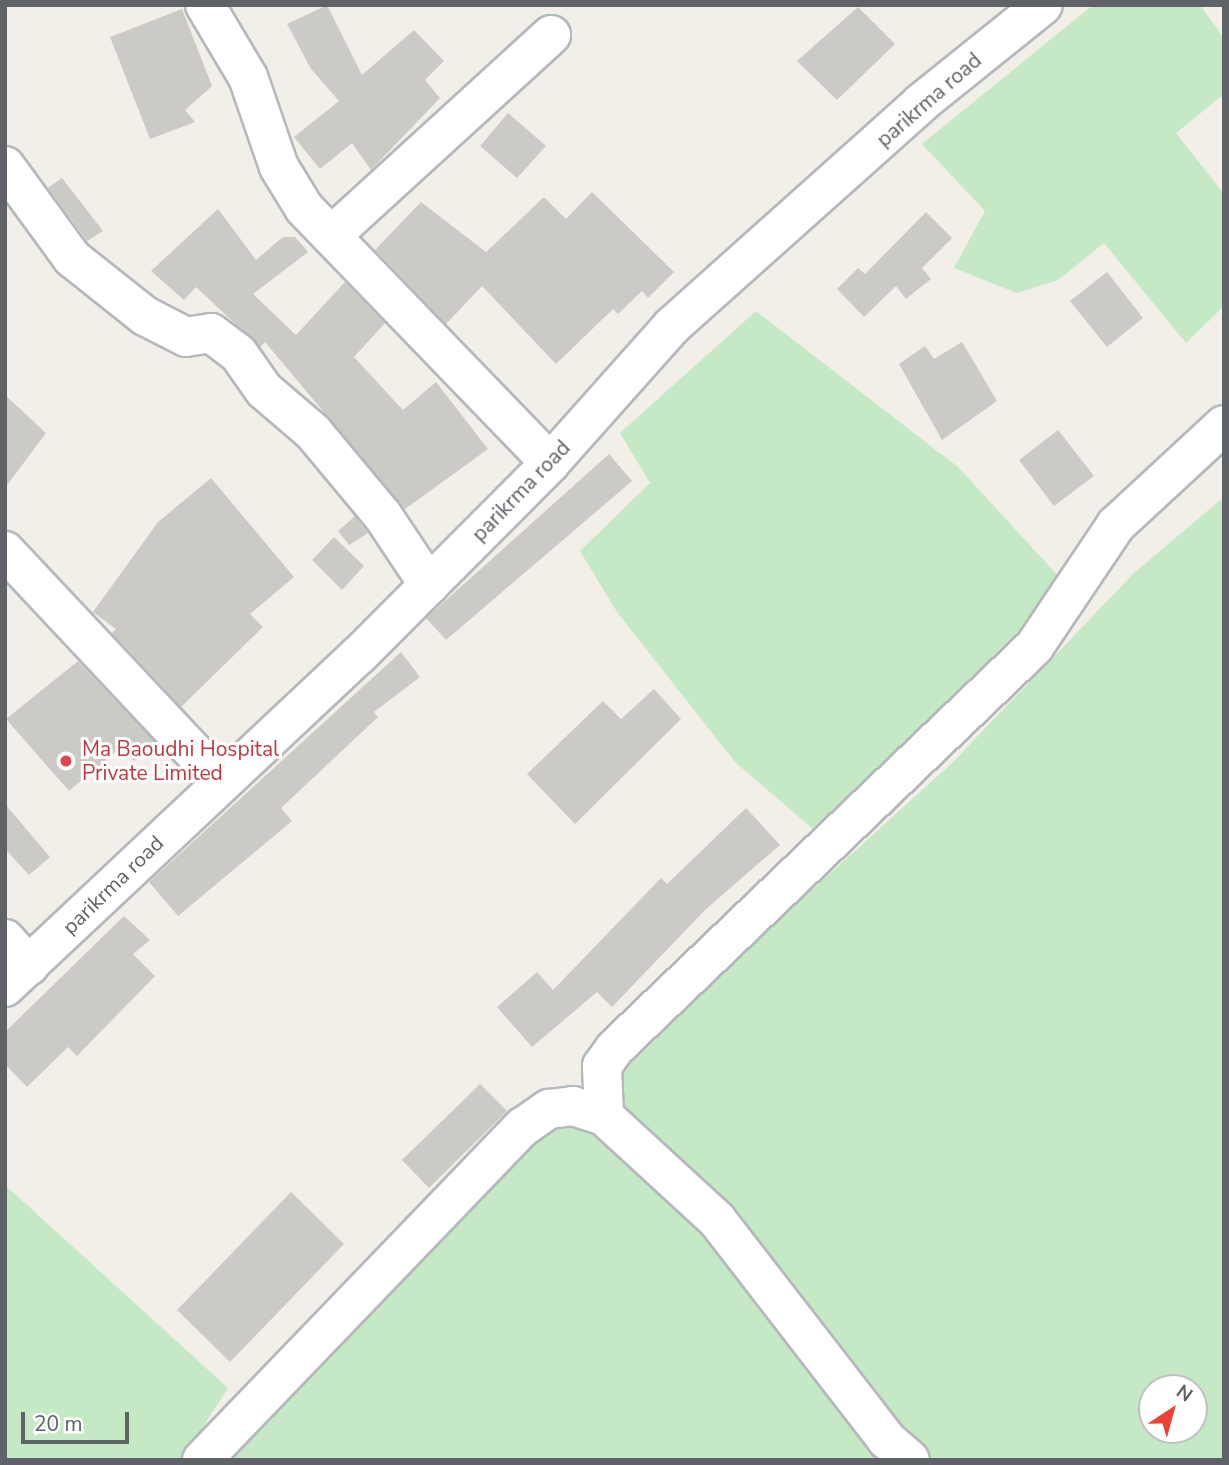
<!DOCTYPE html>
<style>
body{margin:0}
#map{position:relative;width:1229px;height:1465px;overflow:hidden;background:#f1efe8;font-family:"Nunito Sans",sans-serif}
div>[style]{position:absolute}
.green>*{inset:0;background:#c5e8c5}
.building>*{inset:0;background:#cccac5}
.roads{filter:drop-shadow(2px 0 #b5b8bc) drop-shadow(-2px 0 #b5b8bc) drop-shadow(0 2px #b5b8bc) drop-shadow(0 -2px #b5b8bc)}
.minor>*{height:38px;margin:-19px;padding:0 19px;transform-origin:19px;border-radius:19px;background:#fff}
.dots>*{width:19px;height:19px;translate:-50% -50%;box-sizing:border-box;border:4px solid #fff;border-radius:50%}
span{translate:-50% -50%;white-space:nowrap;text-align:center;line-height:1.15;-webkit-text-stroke:6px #fff;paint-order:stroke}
.street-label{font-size:21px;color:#5f6368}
.health-label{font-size:21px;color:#be3a42}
.left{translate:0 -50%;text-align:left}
.frame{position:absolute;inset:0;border:7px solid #5f6368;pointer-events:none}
.north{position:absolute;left:1138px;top:1374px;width:70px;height:70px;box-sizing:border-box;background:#fff;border:2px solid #bfc1c3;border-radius:50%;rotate:36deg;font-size:19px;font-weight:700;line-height:28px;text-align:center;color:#5f6368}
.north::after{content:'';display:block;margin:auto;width:24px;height:32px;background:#ea4335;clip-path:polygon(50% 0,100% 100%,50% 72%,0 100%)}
.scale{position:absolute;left:21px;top:1412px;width:108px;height:32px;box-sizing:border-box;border:4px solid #5f6368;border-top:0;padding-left:9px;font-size:21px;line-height:24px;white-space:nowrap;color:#5f6368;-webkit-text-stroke:5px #fff;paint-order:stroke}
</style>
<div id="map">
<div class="green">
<div style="clip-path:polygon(1093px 5px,1200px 5px,1224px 38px,1224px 94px,1176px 133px,1224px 194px,1224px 306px,1186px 343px,1104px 243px,1058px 280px,1017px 293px,954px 268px,985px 211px,922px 144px)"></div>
<div style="clip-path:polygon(756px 311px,958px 467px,1061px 579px,978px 702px,907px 771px,814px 830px,735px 762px,617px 612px,580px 551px,650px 483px,620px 433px)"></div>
<div style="clip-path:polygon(evenodd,1224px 497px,1224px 1460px,227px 1460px,518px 1156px,951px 764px,1134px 573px,1224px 497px,1152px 1388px,1194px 1388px,1194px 1430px,1152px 1430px,1152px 1388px)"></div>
<div style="clip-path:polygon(5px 1185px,228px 1388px,182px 1460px,5px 1460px)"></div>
</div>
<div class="building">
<div style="clip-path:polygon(327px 5px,362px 75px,414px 30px,444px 61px,425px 80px,440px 98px,371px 170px,352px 143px,320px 169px,294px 137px,339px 101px,311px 69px,287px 24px)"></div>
<div style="clip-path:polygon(858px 7px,895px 44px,837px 100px,797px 61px)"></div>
<div style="clip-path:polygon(182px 9px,212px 86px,185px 110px,195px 122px,150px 139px,110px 37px)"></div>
<div style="clip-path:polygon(508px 113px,546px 146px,517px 178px,480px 146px)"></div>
<div style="clip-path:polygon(62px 178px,103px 231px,87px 241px,48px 188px)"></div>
<div style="clip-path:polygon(592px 192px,674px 272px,648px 298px,642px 291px,618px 314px,613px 309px,556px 364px,482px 286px,446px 324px,375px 250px,421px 202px,486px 252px,544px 197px,566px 219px)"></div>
<div style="clip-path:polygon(218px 209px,256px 260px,283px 237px,295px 237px,308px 252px,253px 294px,296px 335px,345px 282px,385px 323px,354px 357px,403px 410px,436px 382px,488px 449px,405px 509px,265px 342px,260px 347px,196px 287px,184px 300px,151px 271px)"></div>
<div style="clip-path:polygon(926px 212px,952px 238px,922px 268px,931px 279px,906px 299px,896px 286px,864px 317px,837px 289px,858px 268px,865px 274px)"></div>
<div style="clip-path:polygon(1107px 272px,1143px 318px,1107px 347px,1070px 301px)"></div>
<div style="clip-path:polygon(962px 342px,997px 401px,942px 440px,899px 364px,925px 346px,934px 359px)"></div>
<div style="clip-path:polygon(5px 395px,46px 433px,5px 488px)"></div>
<div style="clip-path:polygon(1058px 430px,1094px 476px,1054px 506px,1019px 460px)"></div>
<div style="clip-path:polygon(609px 454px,632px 481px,446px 640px,426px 618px)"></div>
<div style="clip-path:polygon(211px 478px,294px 577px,250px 614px,263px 627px,181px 707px,112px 633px,116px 629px,93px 612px,158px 522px)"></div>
<div style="clip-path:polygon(355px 516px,368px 533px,349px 545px,338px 531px)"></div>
<div style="clip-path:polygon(334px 537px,364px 566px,342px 590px,312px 560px)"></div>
<div style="clip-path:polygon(401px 652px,420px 677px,374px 712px,378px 717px,281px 808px,292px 821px,178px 916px,149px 882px)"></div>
<div style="clip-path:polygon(78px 661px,155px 742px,134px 761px,121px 747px,69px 791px,6px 719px)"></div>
<div style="clip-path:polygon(654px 689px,681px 719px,575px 824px,527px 774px,603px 701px,621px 719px)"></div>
<div style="clip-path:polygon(5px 804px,50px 857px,29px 875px,5px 849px)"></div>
<div style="clip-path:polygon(746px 808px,780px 845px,705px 910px,612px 1007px,597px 992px,532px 1047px,497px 1007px,537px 972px,553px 990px,661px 878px,667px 884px)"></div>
<div style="clip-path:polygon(124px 916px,150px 940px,133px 954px,155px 976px,77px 1056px,68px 1047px,27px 1087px,5px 1064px,5px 1032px)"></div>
<div style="clip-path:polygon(480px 1084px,507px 1111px,429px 1188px,402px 1160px)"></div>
<div style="clip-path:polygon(291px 1192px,344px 1244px,230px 1362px,177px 1310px)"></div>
</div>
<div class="roads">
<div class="minor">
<div style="left:205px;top:5px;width:84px;rotate:59.2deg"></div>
<div style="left:248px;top:77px;width:95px;rotate:71deg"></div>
<div style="left:279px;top:167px;width:48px;rotate:58.6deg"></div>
<div style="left:304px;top:208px;width:354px;rotate:46deg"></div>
<div style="left:5px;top:166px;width:114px;rotate:53.9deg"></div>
<div style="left:72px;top:258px;width:93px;rotate:38.5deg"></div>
<div style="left:145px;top:316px;width:46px;rotate:27.1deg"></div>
<div style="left:186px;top:337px;width:25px;rotate:-9deg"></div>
<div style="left:211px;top:333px;width:34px;rotate:37deg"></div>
<div style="left:238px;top:353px;width:45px;rotate:54.9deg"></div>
<div style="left:264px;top:390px;width:65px;rotate:40.6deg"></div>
<div style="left:313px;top:432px;width:109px;rotate:50.2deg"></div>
<div style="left:383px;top:516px;width:83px;rotate:56.3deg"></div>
<div style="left:331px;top:236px;width:298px;rotate:-42.4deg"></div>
<div style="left:5px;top:551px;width:316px;rotate:46.8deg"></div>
<div style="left:5px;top:939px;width:36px;rotate:48deg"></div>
<div style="left:5px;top:987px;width:485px;rotate:-43.2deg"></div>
<div style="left:359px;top:655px;width:271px;rotate:-45.1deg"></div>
<div style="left:550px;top:463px;width:183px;rotate:-48.3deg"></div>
<div style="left:672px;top:326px;width:334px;rotate:-41.8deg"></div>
<div style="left:921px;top:103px;width:156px;rotate:-38.8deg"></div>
<div style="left:604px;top:1116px;width:50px;rotate:-92.3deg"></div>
<div style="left:602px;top:1066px;width:22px;rotate:-54deg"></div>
<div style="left:615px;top:1048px;width:580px;rotate:-43.74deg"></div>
<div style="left:1034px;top:647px;width:147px;rotate:-56.1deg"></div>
<div style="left:1116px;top:525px;width:147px;rotate:-42.8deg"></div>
<div style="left:202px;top:1460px;width:463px;rotate:-46.1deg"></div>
<div style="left:523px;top:1127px;width:32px;rotate:-35deg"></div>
<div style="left:549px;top:1109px;width:24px;rotate:-7deg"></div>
<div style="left:573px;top:1106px;width:33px;rotate:18deg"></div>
<div style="left:604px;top:1116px;width:154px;rotate:42.6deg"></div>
<div style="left:717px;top:1220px;width:278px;rotate:52.3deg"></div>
<div style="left:887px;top:1440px;width:30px;rotate:41deg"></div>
</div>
</div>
<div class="dots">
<div style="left:66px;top:761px;background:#e0444e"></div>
</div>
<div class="street-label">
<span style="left:929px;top:100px;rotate:-41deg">parikrma road</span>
<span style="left:521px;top:491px;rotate:-46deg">parikrma road</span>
<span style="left:113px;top:885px;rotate:-44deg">parikrma road</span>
</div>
<div class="health-label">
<span class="left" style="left:82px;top:761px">Ma Baoudhi Hospital<br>Private Limited</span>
</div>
<div class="frame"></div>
<div class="north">N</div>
<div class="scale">20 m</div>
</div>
